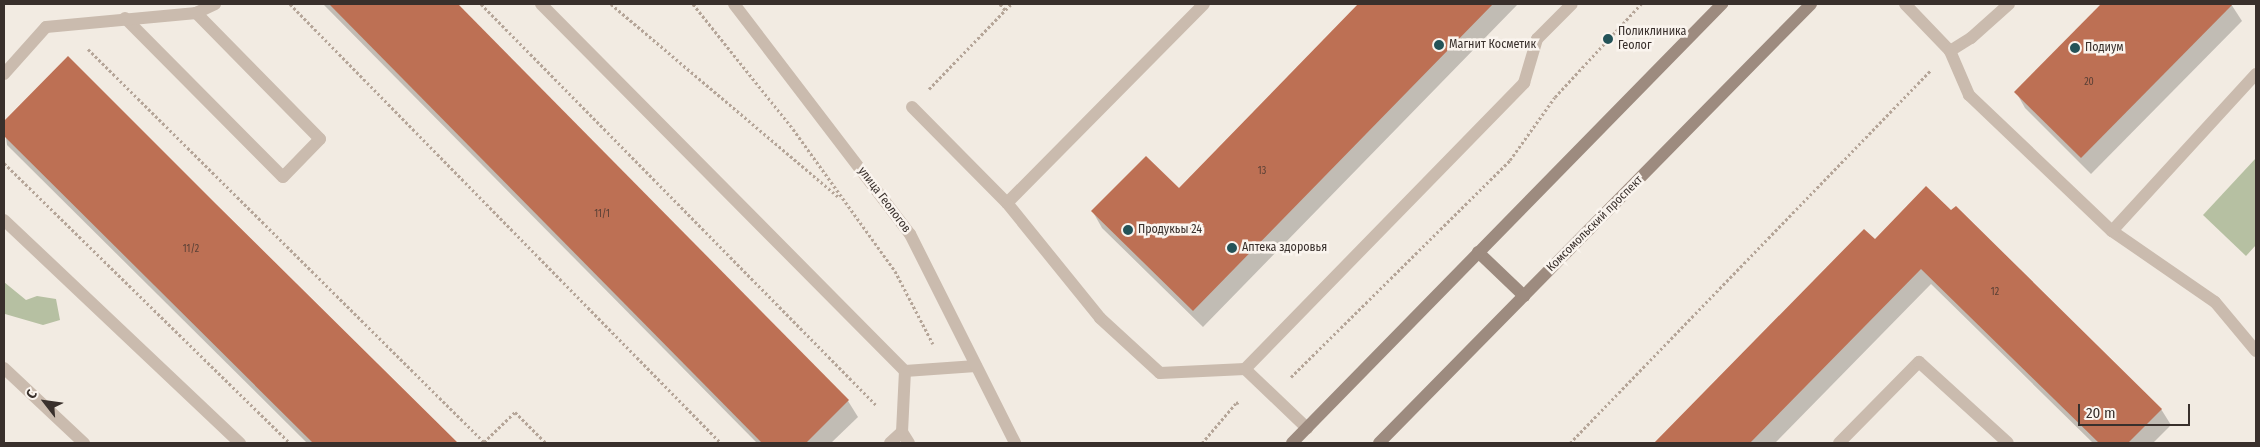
<!DOCTYPE html>
<meta charset="utf-8">
<style>
body{margin:0}
#map{position:relative;width:2260px;height:447px;overflow:hidden;background:#f2ebe2;font-family:"Fira Sans Condensed",sans-serif}
div>[style]{position:absolute}
.green>*{inset:0;background:#b6c0a2}
.shadow>*{inset:0;background:#0003}
.building>*{inset:0;background:#bd7054}
.path>*{height:3px;margin-top:-1.5px;transform-origin:0;background:repeating-linear-gradient(90deg,#b5a598 0 2.5px,transparent 0 5px)}
.lane>*{height:12px;margin:-6px;padding:0 6px;transform-origin:6px;border-radius:6px;background:#cabbae}
.street>*{height:12px;margin:-6px;padding:0 6px;transform-origin:6px;border-radius:6px;background:#cabbae}
.secondary>*{height:12px;margin:-6px;padding:0 6px;transform-origin:6px;border-radius:6px;background:#9d8b7f}
.dots>*{width:14px;height:14px;translate:-50% -50%;box-sizing:border-box;border:2px solid #faf4ee;border-radius:50%}
span{translate:-50% -50%;white-space:nowrap;text-align:center;line-height:1.15;-webkit-text-stroke:5px #faf4ee;paint-order:stroke}
.number-label{font-size:10px;color:#5a4036}
.number-label span{-webkit-text-stroke-width:0}
.poi-label{font-size:12px;color:#39302c}
.left{translate:0 -50%;text-align:left}
.street-label{font-size:12px;color:#39302c}
.frame{position:absolute;inset:0;border:5px solid #39302c;pointer-events:none}
.north{position:absolute;left:20px;top:377px;width:50px;height:50px;-webkit-text-stroke:4px #faf4ee;paint-order:stroke;rotate:300deg;font-size:14px;font-weight:700;line-height:20px;text-align:center;color:#39302c}
.north::after{content:'';display:block;margin:auto;width:18px;height:22px;background:#39302c;clip-path:polygon(50% 0,100% 100%,50% 72%,0 100%)}
.scale{position:absolute;left:2078px;top:404px;width:112px;height:22px;box-sizing:border-box;border:2px solid #39302c;border-top:0;padding-left:6px;font-size:15px;line-height:18px;white-space:nowrap;color:#39302c;-webkit-text-stroke:4px #faf4ee;paint-order:stroke}
</style>
<div id="map">
<div class="green">
<div style="clip-path:polygon(2256px 158px,2256px 245px,2246px 256px,2203px 215px)"></div>
<div style="clip-path:polygon(4px 282px,26px 300px,37px 296px,56px 299px,60px 320px,43px 325px,5px 314px)"></div>
</div>
<div class="shadow">
<div style="clip-path:polygon(323px 4px,456px 4px,848px 401px,858px 417px,831px 443px,757px 443px)"></div>
<div style="clip-path:polygon(1360px 4px,1518px 4px,1203px 327px,1102px 228px,1093px 212px,1179px 190px)"></div>
<div style="clip-path:polygon(2103px 4px,2231px 4px,2242px 21px,2091px 174px,2025px 108px,2016px 92px)"></div>
<div style="clip-path:polygon(68px 58px,456px 443px,307px 443px,7px 145px,4px 123px)"></div>
<div style="clip-path:polygon(1951px 212px,2161px 409px,2171px 425px,2153px 443px,2093px 443px,1931px 284px,1775px 443px,1656px 443px,1864px 230px,1875px 241px)"></div>
</div>
<div class="building">
<div style="clip-path:polygon(329px 4px,458px 4px,849px 400px,806px 443px,762px 443px)"></div>
<div style="clip-path:polygon(1358px 4px,1493px 4px,1193px 311px,1091px 211px,1146px 156px,1179px 188px)"></div>
<div style="clip-path:polygon(2101px 4px,2233px 4px,2081px 158px,2014px 92px)"></div>
<div style="clip-path:polygon(68px 56px,216px 204px,458px 443px,313px 443px,4px 136px,4px 121px)"></div>
<div style="clip-path:polygon(1926px 186px,1951px 210px,1956px 206px,2162px 409px,2128px 443px,2099px 443px,1921px 269px,1750px 443px,1654px 443px,1864px 229px,1875px 239px)"></div>
</div>
<div class="path">
<div style="left:290px;top:4px;width:615px;rotate:45.53deg"></div>
<div style="left:481px;top:4px;width:564px;rotate:45.43deg"></div>
<div style="left:611px;top:4px;width:300px;rotate:40.3deg"></div>
<div style="left:693px;top:4px;width:160px;rotate:51.3deg"></div>
<div style="left:793px;top:129px;width:175px;rotate:54.3deg"></div>
<div style="left:895px;top:271px;width:82px;rotate:62.5deg"></div>
<div style="left:1000px;top:4px;width:8px;rotate:50deg"></div>
<div style="left:88px;top:49px;width:559px;rotate:44.78deg"></div>
<div style="left:929px;top:89px;width:118px;rotate:-46deg"></div>
<div style="left:4px;top:163px;width:400px;rotate:44.4deg"></div>
<div style="left:1291px;top:377px;width:308px;rotate:-44.7deg"></div>
<div style="left:1510px;top:160px;width:77px;rotate:-54.5deg"></div>
<div style="left:1555px;top:97px;width:127px;rotate:-47.2deg"></div>
<div style="left:484px;top:442px;width:43px;rotate:-44.1deg"></div>
<div style="left:515px;top:412px;width:44px;rotate:45deg"></div>
<div style="left:1202px;top:443px;width:52px;rotate:-49.6deg"></div>
<div style="left:1236px;top:403px;width:4px;rotate:-14deg"></div>
<div style="left:1570px;top:443px;width:518px;rotate:-45.94deg"></div>
</div>
<div class="lane">
<div style="left:541px;top:4px;width:517px;rotate:45.24deg"></div>
<div style="left:905px;top:371px;width:71px;rotate:-4deg"></div>
<div style="left:1905px;top:4px;width:65px;rotate:46.2deg"></div>
<div style="left:1950px;top:51px;width:48px;rotate:66.6deg"></div>
<div style="left:1969px;top:95px;width:197px;rotate:43.6deg"></div>
<div style="left:2112px;top:231px;width:125px;rotate:34.6deg"></div>
<div style="left:2215px;top:302px;width:64px;rotate:50.1deg"></div>
<div style="left:125px;top:18px;width:224px;rotate:45.2deg"></div>
<div style="left:283px;top:177px;width:53px;rotate:-45.8deg"></div>
<div style="left:320px;top:139px;width:177px;rotate:-134.5deg"></div>
<div style="left:1950px;top:51px;width:25px;rotate:-32deg"></div>
<div style="left:1971px;top:38px;width:51px;rotate:-41.8deg"></div>
<div style="left:4px;top:74px;width:63px;rotate:-48.2deg"></div>
<div style="left:46px;top:27px;width:151px;rotate:-5.3deg"></div>
<div style="left:196px;top:13px;width:21px;rotate:-25deg"></div>
<div style="left:912px;top:107px;width:135px;rotate:45.3deg"></div>
<div style="left:1007px;top:203px;width:148px;rotate:51deg"></div>
<div style="left:1100px;top:318px;width:81px;rotate:42.5deg"></div>
<div style="left:1160px;top:373px;width:85px;rotate:-2.7deg"></div>
<div style="left:1245px;top:369px;width:86px;rotate:43.6deg"></div>
<div style="left:1007px;top:203px;width:280px;rotate:-45.3deg"></div>
<div style="left:4px;top:220px;width:325px;rotate:43.4deg"></div>
<div style="left:2112px;top:231px;width:213px;rotate:-47.5deg"></div>
<div style="left:4px;top:368px;width:110px;rotate:43.2deg"></div>
<div style="left:1245px;top:369px;width:400px;rotate:-45.7deg"></div>
<div style="left:1524px;top:83px;width:46px;rotate:-73.5deg"></div>
<div style="left:1537px;top:39px;width:49px;rotate:-45deg"></div>
<div style="left:902px;top:432px;width:13px;rotate:58deg"></div>
<div style="left:890px;top:443px;width:16px;rotate:-43deg"></div>
<div style="left:902px;top:432px;width:61px;rotate:-87.2deg"></div>
<div style="left:1839px;top:443px;width:114px;rotate:-45.4deg"></div>
<div style="left:1919px;top:362px;width:120px;rotate:42.3deg"></div>
</div>
<div class="street">
<div style="left:734px;top:4px;width:290px;rotate:52.6deg"></div>
<div style="left:910px;top:234px;width:234px;rotate:63.3deg"></div>
</div>
<div class="secondary">
<div style="left:1478px;top:252px;width:64px;rotate:43.7deg"></div>
<div style="left:1292px;top:443px;width:615px;rotate:-45.59deg"></div>
<div style="left:1379px;top:443px;width:616px;rotate:-45.46deg"></div>
</div>
<div class="dots">
<div style="left:1608px;top:39px;background:#245358"></div>
<div style="left:1439px;top:45px;background:#245358"></div>
<div style="left:2075px;top:48px;background:#245358"></div>
<div style="left:1128px;top:230px;background:#245358"></div>
<div style="left:1232px;top:248px;background:#245358"></div>
</div>
<div class="number-label">
<span style="left:2089px;top:83px">20</span>
<span style="left:1262px;top:172px">13</span>
<span style="left:602px;top:215px">11/1</span>
<span style="left:191px;top:250px">11/2</span>
<span style="left:1995px;top:293px">12</span>
</div>
<div class="poi-label">
<span class="left" style="left:1618px;top:39px">Поликлиника<br>Геолог</span>
<span class="left" style="left:1449px;top:45px">Магнит Косметик</span>
<span class="left" style="left:2085px;top:48px">Подиум</span>
<span class="left" style="left:1138px;top:230px">Продукьы 24</span>
<span class="left" style="left:1242px;top:248px">Аптека здоровья</span>
</div>
<div class="street-label">
<span style="left:884px;top:200px;rotate:53deg">улица Геологов</span>
<span style="left:1595px;top:224px;rotate:-45deg">Комсомольский проспект</span>
</div>
<div class="frame"></div>
<div class="north">С</div>
<div class="scale">20 m</div>
</div>
